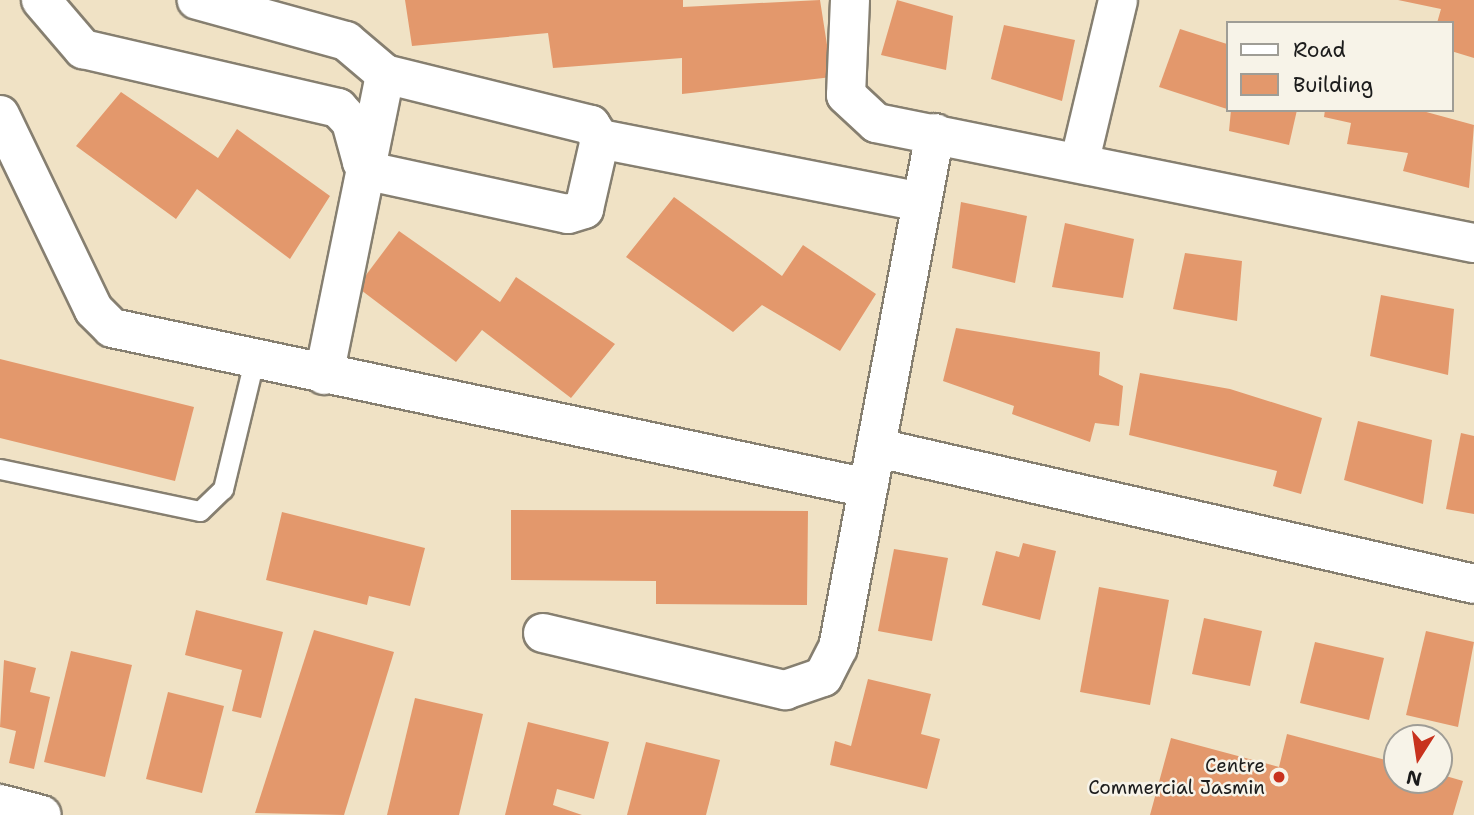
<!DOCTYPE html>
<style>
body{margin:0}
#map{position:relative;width:1474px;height:815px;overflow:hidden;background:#f0e2c5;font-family:"Shantell Sans",sans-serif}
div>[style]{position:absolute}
.building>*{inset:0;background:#e3986c}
.roads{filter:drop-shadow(2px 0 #867f70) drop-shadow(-2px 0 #867f70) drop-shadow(0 2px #867f70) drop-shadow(0 -2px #867f70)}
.lane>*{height:19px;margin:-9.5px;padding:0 9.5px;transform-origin:9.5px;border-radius:9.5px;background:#fff}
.street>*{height:38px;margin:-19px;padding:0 19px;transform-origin:19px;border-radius:19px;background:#fff}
.dots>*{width:19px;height:19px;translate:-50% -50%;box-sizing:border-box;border:4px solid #f7f3e8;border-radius:50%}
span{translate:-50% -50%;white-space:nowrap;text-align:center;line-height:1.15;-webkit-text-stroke:5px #f7f3e8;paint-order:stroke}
.poi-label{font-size:19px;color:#1c1c1c}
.right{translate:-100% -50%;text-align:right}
.legend{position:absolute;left:1226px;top:21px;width:228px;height:91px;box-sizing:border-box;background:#f7f3e8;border:2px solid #9f9d96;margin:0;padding:9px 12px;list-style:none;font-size:21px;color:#1c1c1c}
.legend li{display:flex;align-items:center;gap:14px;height:35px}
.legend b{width:35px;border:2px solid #9f9d96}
.north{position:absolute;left:1383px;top:724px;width:70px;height:70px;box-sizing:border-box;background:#f7f3e8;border:2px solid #9f9d96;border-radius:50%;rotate:192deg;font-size:19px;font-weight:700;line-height:28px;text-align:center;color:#1c1c1c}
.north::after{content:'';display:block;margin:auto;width:24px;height:32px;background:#c8321e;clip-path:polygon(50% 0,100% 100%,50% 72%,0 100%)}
</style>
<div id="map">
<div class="building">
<div style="clip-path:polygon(405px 0,683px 0,683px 7px,820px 0,832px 77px,682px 94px,682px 58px,553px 68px,548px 33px,412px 46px)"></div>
<div style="clip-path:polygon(897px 0,953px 16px,946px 70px,881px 55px)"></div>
<div style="clip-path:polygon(1398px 0,1474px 0,1474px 58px,1451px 51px,1451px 23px,1437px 23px,1441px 9px)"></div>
<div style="clip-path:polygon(1004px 25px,1075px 40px,1062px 101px,991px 79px)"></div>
<div style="clip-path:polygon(1180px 29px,1227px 44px,1227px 109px,1159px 87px)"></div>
<div style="clip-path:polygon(121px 92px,218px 158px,237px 129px,330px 196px,290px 259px,197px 189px,176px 219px,76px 146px)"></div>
<div style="clip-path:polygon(1231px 110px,1297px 110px,1289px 145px,1229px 131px)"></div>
<div style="clip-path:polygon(1325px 110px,1419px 110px,1474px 125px,1469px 188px,1403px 171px,1408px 153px,1347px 144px,1351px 123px,1324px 117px)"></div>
<div style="clip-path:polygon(674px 197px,782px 276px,803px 245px,876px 294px,840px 351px,762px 305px,733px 332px,626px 257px)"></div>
<div style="clip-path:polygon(961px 202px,1027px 216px,1015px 283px,952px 268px)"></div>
<div style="clip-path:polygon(1065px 223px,1134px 239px,1123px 298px,1052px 287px)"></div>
<div style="clip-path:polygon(399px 231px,500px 302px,516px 277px,615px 344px,571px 398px,482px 330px,456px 362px,357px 287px)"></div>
<div style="clip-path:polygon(1185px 253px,1242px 261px,1237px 321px,1173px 309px)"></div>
<div style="clip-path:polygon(1381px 295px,1454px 309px,1448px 375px,1370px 356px)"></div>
<div style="clip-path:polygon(956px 328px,1100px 352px,1099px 375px,1123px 386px,1119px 426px,1095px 423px,1090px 442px,1012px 414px,1014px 406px,943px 381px)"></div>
<div style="clip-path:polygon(0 359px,194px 407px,175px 481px,0 438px)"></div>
<div style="clip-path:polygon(1140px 373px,1230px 389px,1322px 418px,1301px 494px,1273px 486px,1277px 471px,1129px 435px)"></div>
<div style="clip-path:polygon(1358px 421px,1432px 440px,1423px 504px,1344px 480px)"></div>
<div style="clip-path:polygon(1461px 433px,1474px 436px,1474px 514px,1446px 509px)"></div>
<div style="clip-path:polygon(511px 510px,808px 511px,807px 605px,656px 604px,656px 581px,511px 580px)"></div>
<div style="clip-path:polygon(282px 512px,425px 548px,410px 606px,369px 596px,367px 605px,266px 580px)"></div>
<div style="clip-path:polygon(1023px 543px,1056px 551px,1040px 620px,982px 605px,996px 551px,1019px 557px)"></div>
<div style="clip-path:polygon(894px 549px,948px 558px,932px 641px,878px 631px)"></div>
<div style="clip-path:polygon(1099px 587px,1169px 600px,1150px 705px,1080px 692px)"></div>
<div style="clip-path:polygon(196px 610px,283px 632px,261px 718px,232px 711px,242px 670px,185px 655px)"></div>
<div style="clip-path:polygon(1204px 618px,1262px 631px,1250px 686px,1192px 674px)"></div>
<div style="clip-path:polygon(314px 630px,394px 652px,344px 815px,255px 813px)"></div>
<div style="clip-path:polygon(1426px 631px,1474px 642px,1458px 727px,1406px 715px)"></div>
<div style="clip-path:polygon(1315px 642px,1384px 658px,1369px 720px,1300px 703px)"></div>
<div style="clip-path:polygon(71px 651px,132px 665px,105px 777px,44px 762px)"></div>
<div style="clip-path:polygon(4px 660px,36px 668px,30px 692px,50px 697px,34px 769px,9px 763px,16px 731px,0 727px)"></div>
<div style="clip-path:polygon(868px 679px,931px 694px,921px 734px,940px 739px,927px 789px,830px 765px,835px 741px,851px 746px)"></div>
<div style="clip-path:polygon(168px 692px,224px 706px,202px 793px,146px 779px)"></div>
<div style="clip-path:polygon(415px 698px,483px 714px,459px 815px,387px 815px)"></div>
<div style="clip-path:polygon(528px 722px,609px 742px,594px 799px,557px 789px,553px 805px,582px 815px,505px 815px)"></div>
<div style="clip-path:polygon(1287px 734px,1397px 763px,1397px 780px,1439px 780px,1439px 774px,1463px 781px,1453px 815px,1150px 815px,1171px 738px,1279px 767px)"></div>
<div style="clip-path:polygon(646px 742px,720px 760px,706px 815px,627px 815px)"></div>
</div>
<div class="roads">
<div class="lane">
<div style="left:0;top:469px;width:204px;rotate:11.9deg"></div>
<div style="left:200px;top:511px;width:32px;rotate:-44deg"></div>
<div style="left:223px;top:489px;width:132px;rotate:-76.4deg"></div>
</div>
<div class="street">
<div style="left:41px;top:0;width:65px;rotate:49.4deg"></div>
<div style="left:83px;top:49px;width:262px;rotate:13deg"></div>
<div style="left:338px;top:108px;width:19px;rotate:47deg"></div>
<div style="left:351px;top:122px;width:41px;rotate:74.6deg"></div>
<div style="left:362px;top:162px;width:15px;rotate:42deg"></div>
<div style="left:373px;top:172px;width:199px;rotate:12.2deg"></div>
<div style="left:568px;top:214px;width:17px;rotate:-17deg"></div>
<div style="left:584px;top:209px;width:72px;rotate:-77.1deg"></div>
<div style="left:600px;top:139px;width:17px;rotate:-123deg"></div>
<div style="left:591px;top:125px;width:212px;rotate:-166.1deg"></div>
<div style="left:385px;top:74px;width:51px;rotate:-139.8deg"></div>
<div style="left:346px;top:41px;width:155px;rotate:-164.6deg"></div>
<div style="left:850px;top:0;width:95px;rotate:92.4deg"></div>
<div style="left:846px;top:95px;width:41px;rotate:43deg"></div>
<div style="left:876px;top:123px;width:610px;rotate:11.35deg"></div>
<div style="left:0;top:115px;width:216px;rotate:64.3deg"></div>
<div style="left:94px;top:310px;width:25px;rotate:45deg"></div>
<div style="left:112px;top:328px;width:773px;rotate:11.95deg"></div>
<div style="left:600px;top:139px;width:326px;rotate:11.1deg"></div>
<div style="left:1080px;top:160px;width:164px;rotate:-76.6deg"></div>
<div style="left:324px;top:375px;width:307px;rotate:-78.5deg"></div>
<div style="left:878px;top:448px;width:611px;rotate:12.85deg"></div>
<div style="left:543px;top:633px;width:249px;rotate:13.3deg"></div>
<div style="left:785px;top:690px;width:40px;rotate:-18.9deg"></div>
<div style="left:823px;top:677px;width:33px;rotate:-63deg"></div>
<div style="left:838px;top:648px;width:524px;rotate:-79.33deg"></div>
<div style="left:0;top:804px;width:43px;rotate:14.7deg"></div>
</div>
</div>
<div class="dots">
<div style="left:1279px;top:777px;background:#c8321e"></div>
</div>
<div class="poi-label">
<span class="right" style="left:1265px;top:777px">Centre<br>Commercial Jasmin</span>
</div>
<ul class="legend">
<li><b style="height:9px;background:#fff"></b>Road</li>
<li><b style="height:19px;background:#e3986c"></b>Building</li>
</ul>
<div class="north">N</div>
</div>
